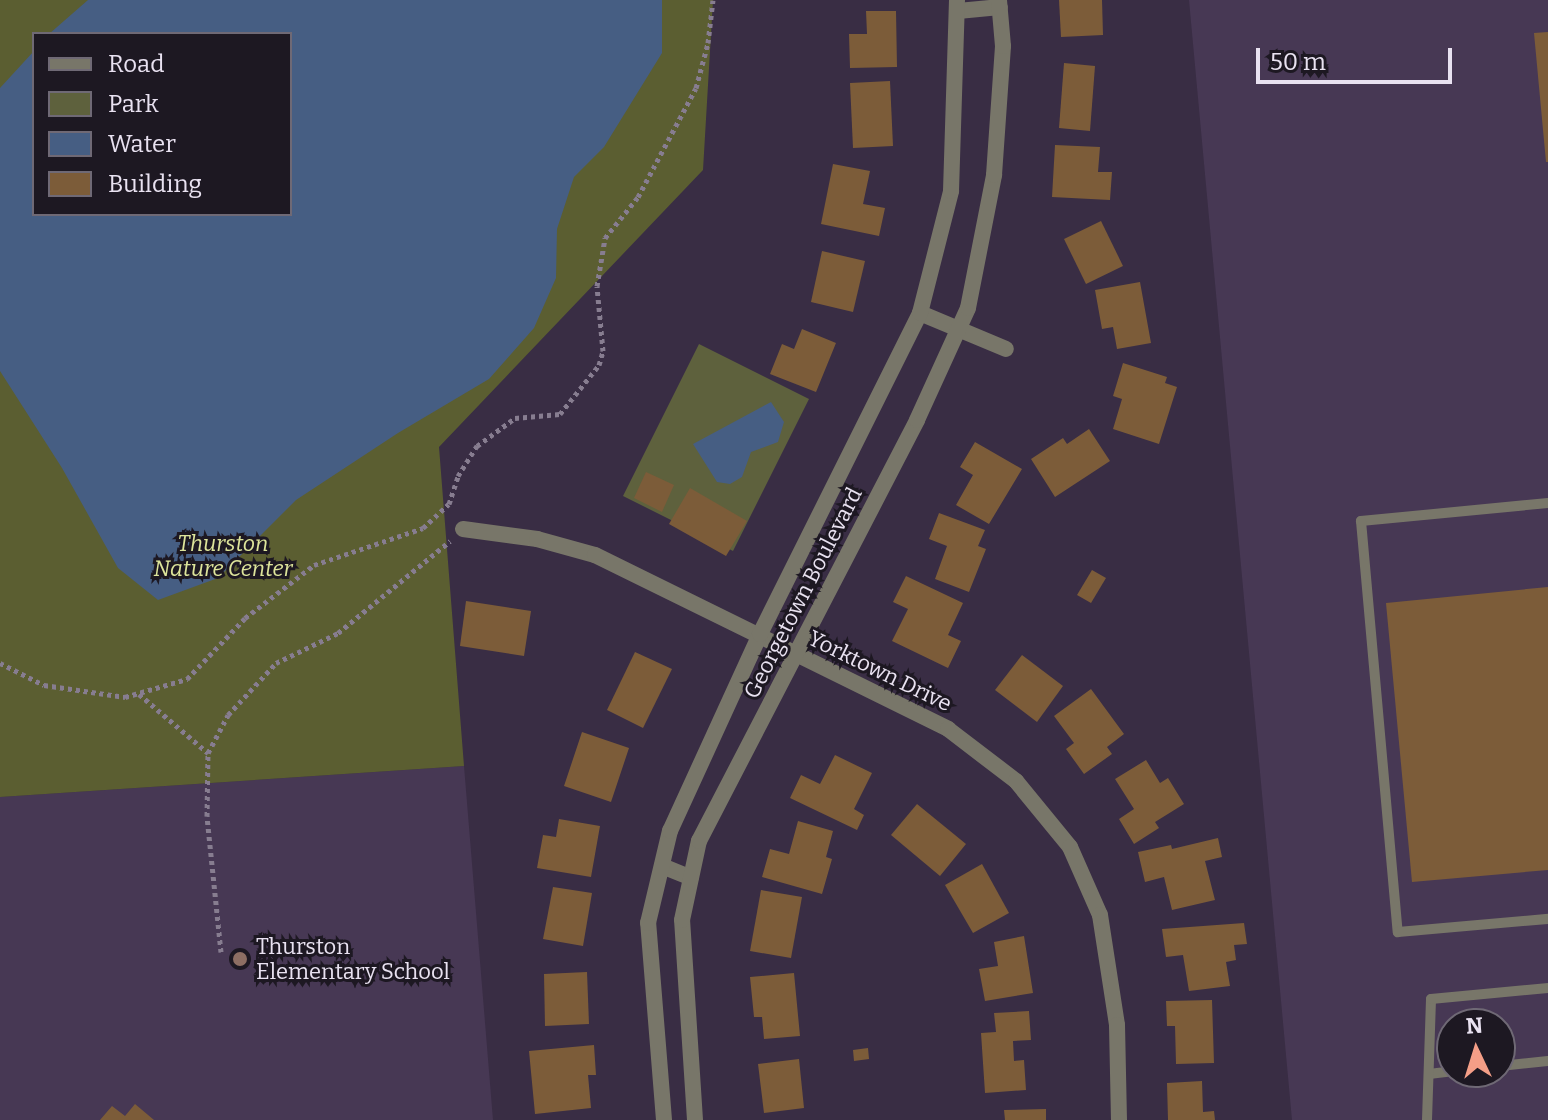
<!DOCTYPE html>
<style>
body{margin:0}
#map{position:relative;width:1548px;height:1120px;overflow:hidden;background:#392d44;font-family:Bitter,serif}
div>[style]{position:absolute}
.built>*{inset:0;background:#473854}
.green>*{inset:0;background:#5e613d}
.forest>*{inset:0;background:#5b5e31}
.water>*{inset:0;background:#465e83}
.building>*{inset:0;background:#7c5c39}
.path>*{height:5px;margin-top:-2.5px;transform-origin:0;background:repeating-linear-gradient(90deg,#877d90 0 4px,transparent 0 8px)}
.lane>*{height:10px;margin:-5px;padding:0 5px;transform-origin:5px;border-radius:5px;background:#787669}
.street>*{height:16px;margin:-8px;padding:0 8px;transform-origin:8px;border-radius:8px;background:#787669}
.dots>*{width:22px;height:22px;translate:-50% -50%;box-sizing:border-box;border:4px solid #1d1822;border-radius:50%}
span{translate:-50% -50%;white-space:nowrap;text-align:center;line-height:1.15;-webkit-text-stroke:6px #1d1822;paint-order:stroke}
.park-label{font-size:22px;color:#dee59b;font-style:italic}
.street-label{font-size:22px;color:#e9e2f1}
.poi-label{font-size:22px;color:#e9e2f1}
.left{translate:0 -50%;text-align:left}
.legend{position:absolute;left:32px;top:32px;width:260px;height:184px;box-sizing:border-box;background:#1d1822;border:2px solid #6f6975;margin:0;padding:10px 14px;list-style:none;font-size:24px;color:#e9e2f1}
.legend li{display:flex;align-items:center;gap:16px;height:40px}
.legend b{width:40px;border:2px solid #6f6975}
.north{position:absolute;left:1436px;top:1008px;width:80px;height:80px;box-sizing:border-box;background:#1d1822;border:2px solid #6f6975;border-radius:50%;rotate:356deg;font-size:22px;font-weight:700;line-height:32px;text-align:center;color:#e9e2f1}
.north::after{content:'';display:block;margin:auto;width:28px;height:36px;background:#f49e87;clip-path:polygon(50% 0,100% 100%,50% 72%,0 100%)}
.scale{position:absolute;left:1256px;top:48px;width:196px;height:36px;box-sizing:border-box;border:4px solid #e9e2f1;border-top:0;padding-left:10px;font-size:24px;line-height:28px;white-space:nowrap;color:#e9e2f1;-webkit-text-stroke:6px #1d1822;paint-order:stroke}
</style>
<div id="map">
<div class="built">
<div style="clip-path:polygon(evenodd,1189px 0,1548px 0,1548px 1120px,1292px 1120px,1189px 0,1452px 1024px,1500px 1024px,1500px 1072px,1452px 1072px,1452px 1024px)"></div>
<div style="clip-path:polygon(464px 766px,493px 1120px,0 1120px,0 797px)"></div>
</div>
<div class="green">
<div style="clip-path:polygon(699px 344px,809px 399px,733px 551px,623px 496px)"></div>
</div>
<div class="forest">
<div style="clip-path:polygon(evenodd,0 0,713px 0,703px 170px,439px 447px,464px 766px,0 797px,0 0,34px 34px,290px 34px,290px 214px,34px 214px,34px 34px)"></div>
</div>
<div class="water">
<div style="clip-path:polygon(88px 0,662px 0,662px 53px,604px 147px,574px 177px,557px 229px,556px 278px,534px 328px,489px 379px,398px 433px,296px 500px,218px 578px,158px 600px,118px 568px,62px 468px,0 371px,0 88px,34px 51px,34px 214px,290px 214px,290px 34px,49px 34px)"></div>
<div style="clip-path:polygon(771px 402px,784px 422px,778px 442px,751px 452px,742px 477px,730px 484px,717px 482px,693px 444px)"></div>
</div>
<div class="building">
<div style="clip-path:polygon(1059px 0,1102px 0,1103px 35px,1061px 37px)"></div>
<div style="clip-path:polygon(866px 11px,896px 11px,897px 67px,850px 68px,849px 34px,867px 34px)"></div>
<div style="clip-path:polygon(1548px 32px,1548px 162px,1546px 162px,1534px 33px)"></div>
<div style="clip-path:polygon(1064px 63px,1095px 66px,1090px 131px,1059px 128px)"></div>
<div style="clip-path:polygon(890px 81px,893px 146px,853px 148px,850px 83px)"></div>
<div style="clip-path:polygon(1055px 145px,1100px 147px,1098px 172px,1112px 172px,1110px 200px,1052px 197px)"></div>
<div style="clip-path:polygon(833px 164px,870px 171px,863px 204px,885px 208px,879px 236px,821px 224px)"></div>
<div style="clip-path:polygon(1101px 221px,1123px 266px,1086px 284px,1064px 239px)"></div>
<div style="clip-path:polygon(822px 251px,865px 261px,853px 312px,811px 302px)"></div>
<div style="clip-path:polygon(1140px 282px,1151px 343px,1117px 349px,1113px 327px,1102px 329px,1095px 290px)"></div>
<div style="clip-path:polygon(802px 329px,836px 343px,816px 392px,770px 374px,782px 344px,794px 349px)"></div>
<div style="clip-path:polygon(1123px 363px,1167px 377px,1165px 383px,1177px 387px,1159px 444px,1113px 429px,1122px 399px,1113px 396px)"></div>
<div style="clip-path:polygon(1089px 429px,1110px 461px,1055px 497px,1031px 459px,1063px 438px,1067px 444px)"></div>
<div style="clip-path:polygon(975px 442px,1022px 469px,989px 524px,956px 505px,973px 475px,960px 467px)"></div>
<div style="clip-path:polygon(646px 472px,674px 485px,662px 512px,634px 498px)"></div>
<div style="clip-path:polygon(690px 488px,747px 521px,726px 556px,669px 524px)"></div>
<div style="clip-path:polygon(939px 513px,985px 530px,978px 546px,986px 549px,969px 592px,935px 579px,947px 546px,929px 539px)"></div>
<div style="clip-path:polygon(1092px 570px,1106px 578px,1091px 603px,1077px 595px)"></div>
<div style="clip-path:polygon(906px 576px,963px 603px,948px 635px,961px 641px,948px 668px,892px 641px,908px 609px,893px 602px)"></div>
<div style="clip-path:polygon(1548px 587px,1548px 870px,1412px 882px,1386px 603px)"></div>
<div style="clip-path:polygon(466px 601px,531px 611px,524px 656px,460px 646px)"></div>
<div style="clip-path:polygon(635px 652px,672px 669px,643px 728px,607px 710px)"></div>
<div style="clip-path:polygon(1022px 655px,1063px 686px,1037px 722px,995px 690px)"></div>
<div style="clip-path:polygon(1091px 689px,1124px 734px,1107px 747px,1112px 754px,1084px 774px,1066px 749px,1074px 743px,1054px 716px)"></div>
<div style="clip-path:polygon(582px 732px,629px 748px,611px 802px,564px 786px)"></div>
<div style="clip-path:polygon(835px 755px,872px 773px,854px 809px,864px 815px,857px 830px,790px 798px,801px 775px,820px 784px)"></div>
<div style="clip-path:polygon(1146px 760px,1160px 783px,1168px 778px,1184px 804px,1155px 822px,1159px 828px,1134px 844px,1119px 819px,1134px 809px,1115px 779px)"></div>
<div style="clip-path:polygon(917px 804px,966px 844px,940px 876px,891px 835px)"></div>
<div style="clip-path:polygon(559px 819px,600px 826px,591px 877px,537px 868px,543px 835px,556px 837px)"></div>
<div style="clip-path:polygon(798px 821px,833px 831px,826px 857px,832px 859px,822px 894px,762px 877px,770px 849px,789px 854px)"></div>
<div style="clip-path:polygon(1218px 838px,1222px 857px,1205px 861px,1215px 900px,1172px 910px,1164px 877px,1145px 882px,1138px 852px,1171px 845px,1172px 849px)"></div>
<div style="clip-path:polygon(982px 864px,1009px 913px,973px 933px,945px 885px)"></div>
<div style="clip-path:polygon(553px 887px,592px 893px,583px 946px,543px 939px)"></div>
<div style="clip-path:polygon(761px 890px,802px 897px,791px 958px,750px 951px)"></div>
<div style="clip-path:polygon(1244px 923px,1247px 944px,1234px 945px,1236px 960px,1226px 962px,1230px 986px,1189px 991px,1183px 955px,1166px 957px,1162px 929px)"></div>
<div style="clip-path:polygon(1024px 936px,1033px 993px,985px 1001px,979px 969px,998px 966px,994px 942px)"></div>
<div style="clip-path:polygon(587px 972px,589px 1024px,545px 1026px,544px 974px)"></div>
<div style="clip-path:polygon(794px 973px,800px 1036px,764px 1039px,762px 1017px,754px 1017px,750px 977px)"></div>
<div style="clip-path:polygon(1212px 1000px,1214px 1063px,1176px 1064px,1175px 1026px,1167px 1026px,1166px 1001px)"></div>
<div style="clip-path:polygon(1029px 1011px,1031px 1040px,1013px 1041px,1014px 1061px,1024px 1060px,1026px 1090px,985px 1093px,981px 1033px,996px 1032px,994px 1013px)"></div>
<div style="clip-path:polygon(594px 1045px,596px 1075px,588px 1075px,591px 1108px,535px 1114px,529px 1051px)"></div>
<div style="clip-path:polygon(868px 1048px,869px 1059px,854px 1061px,853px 1050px)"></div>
<div style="clip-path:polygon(799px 1059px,804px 1108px,764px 1113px,758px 1064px)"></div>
<div style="clip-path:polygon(1202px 1081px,1203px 1112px,1214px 1111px,1215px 1120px,1168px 1120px,1167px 1083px)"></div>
<div style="clip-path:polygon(135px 1104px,154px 1120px,100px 1120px,112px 1106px,125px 1116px)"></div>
<div style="clip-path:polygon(1046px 1109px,1046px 1120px,1005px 1120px,1004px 1110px)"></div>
</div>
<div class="path">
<div style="left:0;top:663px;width:49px;rotate:26.6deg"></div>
<div style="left:44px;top:685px;width:82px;rotate:8.4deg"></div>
<div style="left:125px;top:697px;width:65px;rotate:-16.2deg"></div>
<div style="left:187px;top:679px;width:84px;rotate:-46.4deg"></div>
<div style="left:245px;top:618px;width:87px;rotate:-37.5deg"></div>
<div style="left:314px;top:565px;width:115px;rotate:-18.7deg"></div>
<div style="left:423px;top:528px;width:35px;rotate:-43deg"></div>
<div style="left:449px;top:504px;width:29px;rotate:-72deg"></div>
<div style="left:458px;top:476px;width:36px;rotate:-58deg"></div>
<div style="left:477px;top:446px;width:47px;rotate:-36.4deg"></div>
<div style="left:515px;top:418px;width:45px;rotate:-5.1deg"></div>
<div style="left:560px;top:414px;width:63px;rotate:-51.5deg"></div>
<div style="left:599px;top:365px;width:15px;rotate:-74deg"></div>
<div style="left:603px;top:351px;width:65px;rotate:-95.3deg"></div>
<div style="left:597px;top:286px;width:49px;rotate:-80.5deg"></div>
<div style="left:605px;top:238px;width:53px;rotate:-51.2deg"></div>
<div style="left:638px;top:197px;width:123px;rotate:-62deg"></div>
<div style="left:696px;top:88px;width:47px;rotate:-75.1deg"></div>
<div style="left:708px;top:43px;width:43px;rotate:-83.4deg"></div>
<div style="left:139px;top:694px;width:91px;rotate:40.5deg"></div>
<div style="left:221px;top:952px;width:137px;rotate:-95.9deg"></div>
<div style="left:207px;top:816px;width:63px;rotate:-89.1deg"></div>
<div style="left:208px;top:753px;width:43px;rotate:-62.2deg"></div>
<div style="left:228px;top:715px;width:71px;rotate:-47.3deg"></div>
<div style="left:276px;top:663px;width:69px;rotate:-25.8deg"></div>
<div style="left:338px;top:633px;width:145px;rotate:-39.4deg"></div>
</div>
<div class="lane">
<div style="left:1548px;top:503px;width:188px;rotate:174.5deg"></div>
<div style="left:1361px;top:521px;width:413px;rotate:84.9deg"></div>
<div style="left:1398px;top:932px;width:151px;rotate:-5deg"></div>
<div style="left:1500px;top:1066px;width:48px;rotate:-5.9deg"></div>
<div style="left:1429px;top:1074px;width:23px;rotate:-7deg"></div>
<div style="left:1427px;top:1120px;width:121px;rotate:-88.1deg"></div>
<div style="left:1431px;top:999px;width:118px;rotate:-5.4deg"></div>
</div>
<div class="street">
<div style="left:958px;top:11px;width:42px;rotate:-5.4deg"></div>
<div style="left:920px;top:313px;width:93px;rotate:22.7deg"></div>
<div style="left:463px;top:529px;width:75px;rotate:7.7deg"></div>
<div style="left:537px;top:539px;width:60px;rotate:15.4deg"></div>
<div style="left:595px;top:555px;width:394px;rotate:26.2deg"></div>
<div style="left:948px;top:729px;width:86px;rotate:37.4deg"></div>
<div style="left:1016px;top:781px;width:85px;rotate:50.7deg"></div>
<div style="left:1070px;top:847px;width:74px;rotate:66.2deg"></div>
<div style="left:1100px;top:915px;width:111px;rotate:81.2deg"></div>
<div style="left:1117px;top:1025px;width:95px;rotate:88.8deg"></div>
<div style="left:662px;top:866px;width:31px;rotate:22deg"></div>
<div style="left:664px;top:1120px;width:198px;rotate:-94.6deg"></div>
<div style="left:648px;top:923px;width:95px;rotate:-76.6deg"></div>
<div style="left:670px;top:831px;width:217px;rotate:-65.4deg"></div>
<div style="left:760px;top:634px;width:359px;rotate:-63.5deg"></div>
<div style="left:920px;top:313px;width:126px;rotate:-75.7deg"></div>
<div style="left:951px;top:191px;width:191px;rotate:-88.2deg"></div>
<div style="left:695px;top:1120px;width:200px;rotate:-93.7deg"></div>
<div style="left:682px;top:920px;width:81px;rotate:-77.9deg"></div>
<div style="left:699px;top:841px;width:474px;rotate:-62.6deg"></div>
<div style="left:917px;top:420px;width:123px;rotate:-65.5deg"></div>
<div style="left:968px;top:308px;width:136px;rotate:-78.9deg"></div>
<div style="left:994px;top:175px;width:129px;rotate:-86deg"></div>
<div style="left:1003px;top:46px;width:46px;rotate:-95deg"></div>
</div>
<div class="dots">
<div style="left:240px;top:959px;background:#8d6e63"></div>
</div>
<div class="park-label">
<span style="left:223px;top:556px">Thurston<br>Nature Center</span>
</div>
<div class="street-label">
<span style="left:803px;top:593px;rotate:-63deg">Georgetown Boulevard</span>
<span style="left:880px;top:671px;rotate:26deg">Yorktown Drive</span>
</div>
<div class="poi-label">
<span class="left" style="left:256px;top:959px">Thurston<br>Elementary School</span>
</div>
<ul class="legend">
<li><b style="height:10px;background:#787669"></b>Road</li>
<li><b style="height:22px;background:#5e613d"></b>Park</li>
<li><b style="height:22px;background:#465e83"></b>Water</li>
<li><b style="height:22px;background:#7c5c39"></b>Building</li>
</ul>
<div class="north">N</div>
<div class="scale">50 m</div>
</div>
